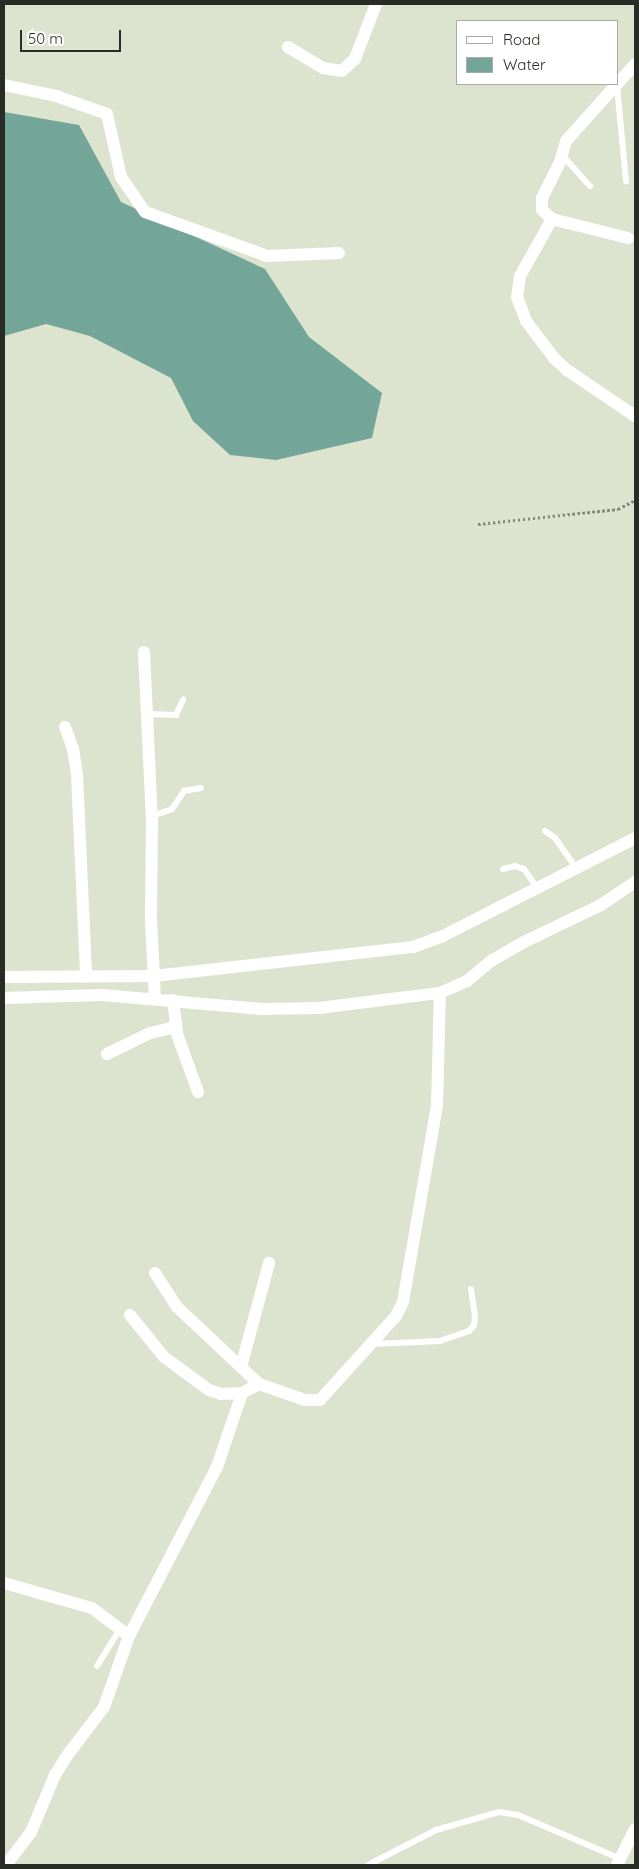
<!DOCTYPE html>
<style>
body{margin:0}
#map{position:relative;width:639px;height:1869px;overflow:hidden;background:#dce4d0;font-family:Quicksand,sans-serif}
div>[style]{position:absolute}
.water>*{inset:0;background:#74a599}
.path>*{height:2.5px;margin-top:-1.25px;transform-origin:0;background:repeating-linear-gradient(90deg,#848a7c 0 2.5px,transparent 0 5px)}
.lane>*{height:6px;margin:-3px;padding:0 3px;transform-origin:3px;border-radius:3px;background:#fff}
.street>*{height:12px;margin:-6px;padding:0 6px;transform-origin:6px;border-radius:6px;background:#fff}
span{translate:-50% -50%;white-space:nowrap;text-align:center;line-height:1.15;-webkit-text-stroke:5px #fff;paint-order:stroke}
.frame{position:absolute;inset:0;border:5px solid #292c24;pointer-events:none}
.legend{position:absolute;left:456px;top:20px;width:162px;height:65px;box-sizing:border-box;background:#fff;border:1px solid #a9aba7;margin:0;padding:6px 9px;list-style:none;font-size:15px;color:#292c24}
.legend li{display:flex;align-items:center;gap:10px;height:25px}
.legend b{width:25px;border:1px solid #a9aba7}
.scale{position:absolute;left:20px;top:30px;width:101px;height:22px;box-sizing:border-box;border:2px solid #292c24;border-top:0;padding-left:6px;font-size:15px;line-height:18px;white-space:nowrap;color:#292c24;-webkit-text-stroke:4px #fff;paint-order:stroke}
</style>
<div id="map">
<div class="water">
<div style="clip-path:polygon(4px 112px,79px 125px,121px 202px,265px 269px,309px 337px,382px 393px,372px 438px,276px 460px,230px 455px,193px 421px,171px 378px,90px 336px,46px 324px,4px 336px)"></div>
</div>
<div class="path">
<div style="left:478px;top:524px;width:141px;rotate:-6.1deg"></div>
<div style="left:618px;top:509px;width:19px;rotate:-28deg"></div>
</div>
<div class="lane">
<div style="left:617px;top:86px;width:96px;rotate:84.6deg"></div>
<div style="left:562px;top:155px;width:42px;rotate:47.9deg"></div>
<div style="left:147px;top:714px;width:29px;rotate:2deg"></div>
<div style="left:176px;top:715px;width:17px;rotate:-65deg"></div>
<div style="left:152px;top:816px;width:21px;rotate:-19deg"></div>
<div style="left:172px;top:809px;width:22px;rotate:-56deg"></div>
<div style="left:184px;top:791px;width:17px;rotate:-10deg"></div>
<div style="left:545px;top:831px;width:12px;rotate:35deg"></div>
<div style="left:555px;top:838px;width:37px;rotate:55deg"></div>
<div style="left:503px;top:869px;width:12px;rotate:-14deg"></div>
<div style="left:515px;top:866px;width:9px;rotate:18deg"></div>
<div style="left:524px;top:869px;width:24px;rotate:55deg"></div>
<div style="left:372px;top:1344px;width:68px;rotate:-2.5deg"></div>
<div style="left:440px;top:1341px;width:31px;rotate:-19deg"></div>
<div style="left:469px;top:1331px;width:8px;rotate:-50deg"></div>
<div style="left:474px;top:1325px;width:8px;rotate:-83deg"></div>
<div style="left:475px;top:1317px;width:28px;rotate:-98deg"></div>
<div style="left:97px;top:1666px;width:44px;rotate:-58.1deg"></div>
<div style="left:368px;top:1865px;width:76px;rotate:-27.2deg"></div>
<div style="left:436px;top:1830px;width:66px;rotate:-15.9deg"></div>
<div style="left:499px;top:1812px;width:19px;rotate:9deg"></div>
<div style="left:518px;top:1815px;width:112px;rotate:23.1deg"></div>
</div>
<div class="street">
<div style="left:288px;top:47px;width:41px;rotate:31deg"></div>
<div style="left:323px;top:68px;width:19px;rotate:9deg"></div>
<div style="left:342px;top:71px;width:18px;rotate:-43deg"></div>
<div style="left:355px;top:59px;width:59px;rotate:-69.1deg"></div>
<div style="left:618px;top:83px;width:25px;rotate:-48deg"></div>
<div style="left:4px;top:85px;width:53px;rotate:11.9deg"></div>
<div style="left:56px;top:96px;width:54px;rotate:19.4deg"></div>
<div style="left:107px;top:114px;width:65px;rotate:77.5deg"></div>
<div style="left:121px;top:177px;width:42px;rotate:55.6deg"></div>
<div style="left:145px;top:212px;width:130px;rotate:19.8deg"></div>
<div style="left:267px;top:256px;width:72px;rotate:-2.4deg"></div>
<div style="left:552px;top:219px;width:13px;rotate:-138deg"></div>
<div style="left:542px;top:210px;width:12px;rotate:-90deg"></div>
<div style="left:542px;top:198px;width:40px;rotate:-63.4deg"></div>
<div style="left:560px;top:162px;width:22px;rotate:-74deg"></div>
<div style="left:566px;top:141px;width:76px;rotate:-48.2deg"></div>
<div style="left:628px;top:238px;width:78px;rotate:-166deg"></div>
<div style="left:552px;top:219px;width:65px;rotate:119.3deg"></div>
<div style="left:520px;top:276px;width:21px;rotate:98deg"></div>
<div style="left:517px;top:297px;width:26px;rotate:69deg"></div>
<div style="left:526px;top:321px;width:46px;rotate:52.9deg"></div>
<div style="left:554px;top:358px;width:18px;rotate:43deg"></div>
<div style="left:567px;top:370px;width:82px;rotate:34.1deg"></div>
<div style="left:144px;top:652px;width:168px;rotate:87.3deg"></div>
<div style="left:152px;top:820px;width:100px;rotate:90.6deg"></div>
<div style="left:151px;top:920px;width:78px;rotate:87.1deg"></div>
<div style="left:65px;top:727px;width:23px;rotate:70deg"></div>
<div style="left:73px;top:749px;width:26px;rotate:81deg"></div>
<div style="left:77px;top:775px;width:202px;rotate:87.4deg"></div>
<div style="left:4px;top:977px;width:150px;rotate:-0.4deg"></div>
<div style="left:154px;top:976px;width:261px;rotate:-6.4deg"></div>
<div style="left:413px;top:947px;width:30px;rotate:-20deg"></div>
<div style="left:441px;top:937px;width:218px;rotate:-27deg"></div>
<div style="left:4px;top:998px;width:98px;rotate:-1.8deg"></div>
<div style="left:102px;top:995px;width:160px;rotate:5deg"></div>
<div style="left:261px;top:1009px;width:58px;rotate:-1deg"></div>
<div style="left:319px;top:1008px;width:122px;rotate:-7.1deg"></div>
<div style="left:440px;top:993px;width:30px;rotate:-24deg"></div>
<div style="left:467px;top:981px;width:31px;rotate:-40deg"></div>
<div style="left:491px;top:961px;width:38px;rotate:-30deg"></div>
<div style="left:524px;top:942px;width:85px;rotate:-25.7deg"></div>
<div style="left:601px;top:905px;width:41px;rotate:-34.1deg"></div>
<div style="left:173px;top:1000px;width:34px;rotate:83deg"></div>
<div style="left:177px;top:1034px;width:62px;rotate:70.1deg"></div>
<div style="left:107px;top:1054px;width:48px;rotate:-26deg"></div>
<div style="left:150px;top:1033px;width:27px;rotate:-13deg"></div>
<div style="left:155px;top:1273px;width:40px;rotate:57.1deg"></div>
<div style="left:177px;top:1307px;width:112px;rotate:43.2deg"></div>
<div style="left:130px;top:1315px;width:54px;rotate:51deg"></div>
<div style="left:164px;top:1357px;width:56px;rotate:36.3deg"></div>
<div style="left:209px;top:1390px;width:13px;rotate:18deg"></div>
<div style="left:221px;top:1394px;width:21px;rotate:-3deg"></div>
<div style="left:241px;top:1367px;width:108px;rotate:-74.9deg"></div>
<div style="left:4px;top:1583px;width:91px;rotate:15.9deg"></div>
<div style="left:92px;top:1608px;width:46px;rotate:37.1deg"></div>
<div style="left:6px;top:1865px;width:41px;rotate:-52.9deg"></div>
<div style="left:31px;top:1832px;width:62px;rotate:-67.2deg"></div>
<div style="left:55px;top:1775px;width:26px;rotate:-58deg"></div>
<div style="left:69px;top:1753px;width:58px;rotate:-52.7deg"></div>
<div style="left:104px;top:1707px;width:75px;rotate:-70.6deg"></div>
<div style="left:129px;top:1636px;width:191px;rotate:-62.5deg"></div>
<div style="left:217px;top:1467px;width:78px;rotate:-71.3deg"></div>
<div style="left:242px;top:1393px;width:19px;rotate:-28deg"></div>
<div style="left:259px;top:1384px;width:49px;rotate:19.2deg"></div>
<div style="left:305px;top:1400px;width:15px"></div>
<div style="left:320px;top:1400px;width:113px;rotate:-47.9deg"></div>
<div style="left:396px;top:1316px;width:16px;rotate:-63deg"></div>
<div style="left:403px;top:1302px;width:200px;rotate:-80.2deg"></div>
<div style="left:437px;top:1105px;width:112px;rotate:-88.5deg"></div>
<div style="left:617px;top:1865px;width:40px;rotate:-63.4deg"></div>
</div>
<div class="frame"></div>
<ul class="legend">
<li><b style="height:6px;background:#fff"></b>Road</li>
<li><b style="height:14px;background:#74a599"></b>Water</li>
</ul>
<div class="scale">50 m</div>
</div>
